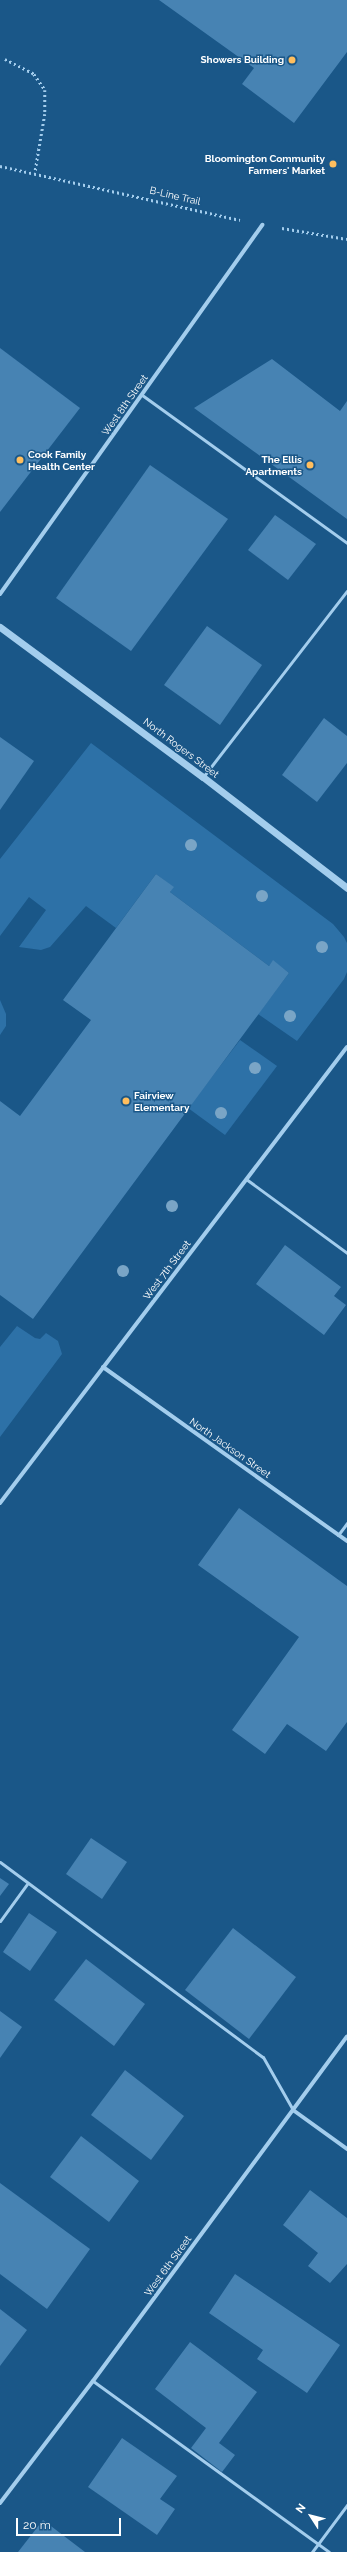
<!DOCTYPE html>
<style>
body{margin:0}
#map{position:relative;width:347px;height:2552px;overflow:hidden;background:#1a5788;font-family:Raleway,sans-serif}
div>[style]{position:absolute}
.green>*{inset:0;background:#2d71a7}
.building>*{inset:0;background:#4783b3}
.path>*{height:2.5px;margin-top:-1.25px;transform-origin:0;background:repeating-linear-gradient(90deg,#a3cded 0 2px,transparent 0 5px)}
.service>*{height:3px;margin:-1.5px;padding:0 1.5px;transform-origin:1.5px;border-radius:1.5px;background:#a3cded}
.minor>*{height:4px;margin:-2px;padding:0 2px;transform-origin:2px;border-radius:2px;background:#a3cded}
.tertiary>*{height:7px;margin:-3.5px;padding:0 3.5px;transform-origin:3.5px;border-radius:3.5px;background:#a3cded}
.trees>*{width:12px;height:12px;margin:-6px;border-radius:50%;background:#7aa5c6}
.dots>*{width:11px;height:11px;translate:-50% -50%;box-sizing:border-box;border:2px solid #1a5788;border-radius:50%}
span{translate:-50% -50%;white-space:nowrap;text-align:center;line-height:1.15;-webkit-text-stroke:3px #1a5788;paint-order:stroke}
.poi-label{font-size:10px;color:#fff;font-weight:700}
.right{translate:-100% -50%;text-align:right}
.left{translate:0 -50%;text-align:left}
.street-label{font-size:10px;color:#fff}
.north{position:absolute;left:291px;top:2496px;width:40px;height:40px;-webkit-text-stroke:3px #1a5788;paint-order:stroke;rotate:306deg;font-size:11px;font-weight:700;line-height:16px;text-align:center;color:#fff}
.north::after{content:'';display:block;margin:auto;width:14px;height:18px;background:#fff;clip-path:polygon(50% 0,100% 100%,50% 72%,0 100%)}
.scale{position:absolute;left:16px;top:2518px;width:105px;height:18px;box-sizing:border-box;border:2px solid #fff;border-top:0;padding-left:5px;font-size:12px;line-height:14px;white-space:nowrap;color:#fff;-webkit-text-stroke:3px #1a5788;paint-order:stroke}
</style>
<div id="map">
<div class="green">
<div style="clip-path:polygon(91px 743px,333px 924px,344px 937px,347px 943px,347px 972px,344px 979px,297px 1041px,258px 1014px,289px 973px,273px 961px,269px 966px,170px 892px,173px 887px,156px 874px,116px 928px,86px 906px,50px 947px,41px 950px,19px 947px,46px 910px,29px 897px,0 936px,0 859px)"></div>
<div style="clip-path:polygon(0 1000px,6px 1014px,6px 1026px,0 1035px)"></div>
<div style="clip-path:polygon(240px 1040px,277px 1066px,225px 1135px,188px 1108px)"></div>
<div style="clip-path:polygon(17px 1326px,35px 1338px,40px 1339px,46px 1333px,58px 1341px,62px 1354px,0 1437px,0 1347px)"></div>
</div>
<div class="building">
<div style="clip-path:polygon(159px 0,347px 0,347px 52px,294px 123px,242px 84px,254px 68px)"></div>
<div style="clip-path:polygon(0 348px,80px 408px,0 512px)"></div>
<div style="clip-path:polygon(272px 359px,340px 411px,347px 401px,347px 519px,194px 408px)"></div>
<div style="clip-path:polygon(150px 465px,228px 519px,131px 651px,56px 598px)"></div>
<div style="clip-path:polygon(275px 515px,316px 544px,288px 580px,248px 550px)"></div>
<div style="clip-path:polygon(207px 626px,262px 665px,220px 725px,164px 685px)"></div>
<div style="clip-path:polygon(324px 718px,347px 736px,347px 763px,317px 802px,282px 775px)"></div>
<div style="clip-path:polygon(0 737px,34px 761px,0 810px)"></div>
<div style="clip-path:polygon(156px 874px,174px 887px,170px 892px,269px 966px,273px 960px,289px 973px,33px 1319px,0 1295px,0 1101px,20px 1116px,91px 1020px,63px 1000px)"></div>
<div style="clip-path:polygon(285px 1245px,341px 1287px,334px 1296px,346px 1305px,324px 1335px,256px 1284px)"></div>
<div style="clip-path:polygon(239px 1508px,347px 1586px,347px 1722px,326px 1751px,287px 1724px,265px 1754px,232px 1730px,299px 1637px,198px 1565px)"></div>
<div style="clip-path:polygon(91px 1838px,127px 1862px,102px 1899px,66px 1874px)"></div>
<div style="clip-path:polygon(0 1878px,9px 1884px,0 1896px)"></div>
<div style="clip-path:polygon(29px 1913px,57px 1932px,30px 1971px,3px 1952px)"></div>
<div style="clip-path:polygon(233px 1928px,296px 1977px,249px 2039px,185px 1990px)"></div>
<div style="clip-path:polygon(86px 1959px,145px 2004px,114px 2046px,54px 2000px)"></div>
<div style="clip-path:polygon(0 2011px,22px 2027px,0 2058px)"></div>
<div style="clip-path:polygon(125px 2070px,184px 2116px,151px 2160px,91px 2115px)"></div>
<div style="clip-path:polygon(81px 2136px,139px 2181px,109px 2222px,50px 2177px)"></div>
<div style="clip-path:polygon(0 2183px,90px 2249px,47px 2309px,0 2274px)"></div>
<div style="clip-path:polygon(310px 2190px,347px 2218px,347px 2264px,330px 2283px,308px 2266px,318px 2253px,283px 2225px)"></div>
<div style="clip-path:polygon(235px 2274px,340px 2345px,307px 2393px,257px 2359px,263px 2350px,209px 2313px)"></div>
<div style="clip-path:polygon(0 2309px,27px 2330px,0 2366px)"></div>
<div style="clip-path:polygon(190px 2342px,257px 2392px,219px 2443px,235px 2455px,222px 2472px,191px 2448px,206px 2428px,155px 2389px)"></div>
<div style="clip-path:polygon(122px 2438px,177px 2476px,160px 2499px,175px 2509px,157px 2535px,88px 2487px)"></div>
<div style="clip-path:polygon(43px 2520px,85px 2552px,18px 2552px)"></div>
</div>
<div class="path">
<div style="left:5px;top:59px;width:33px;rotate:27deg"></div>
<div style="left:34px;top:74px;width:19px;rotate:55deg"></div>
<div style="left:45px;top:90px;width:24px;rotate:90deg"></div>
<div style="left:45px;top:114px;width:60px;rotate:99.6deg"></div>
<div style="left:0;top:166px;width:246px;rotate:12.7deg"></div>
<div style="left:282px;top:228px;width:66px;rotate:9.6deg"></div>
</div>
<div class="service">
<div style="left:142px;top:395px;width:253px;rotate:35.8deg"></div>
<div style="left:203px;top:777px;width:235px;rotate:-52.3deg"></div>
<div style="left:246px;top:1179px;width:125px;rotate:36.2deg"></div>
<div style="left:338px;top:1535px;width:15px;rotate:-53deg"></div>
<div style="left:0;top:1862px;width:327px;rotate:36.6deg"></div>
<div style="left:263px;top:2057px;width:61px;rotate:60.5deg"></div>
<div style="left:0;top:1921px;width:46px;rotate:-53.9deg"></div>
<div style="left:93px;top:2381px;width:291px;rotate:35.9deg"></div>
<div style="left:312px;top:2552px;width:59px;rotate:-53.3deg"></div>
</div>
<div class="minor">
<div style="left:0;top:594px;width:453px;rotate:-54.6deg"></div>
<div style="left:103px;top:1367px;width:300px;rotate:35.5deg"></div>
<div style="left:0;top:1503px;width:573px;rotate:-52.73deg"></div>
<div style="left:293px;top:2110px;width:67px;rotate:35.8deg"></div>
<div style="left:0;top:2503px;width:153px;rotate:-52.7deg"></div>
<div style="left:93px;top:2381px;width:428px;rotate:-53.6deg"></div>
</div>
<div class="tertiary">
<div style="left:0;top:627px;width:252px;rotate:36.5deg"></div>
<div style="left:203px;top:777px;width:182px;rotate:37.6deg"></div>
</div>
<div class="trees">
<div style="left:191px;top:845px"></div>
<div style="left:262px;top:896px"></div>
<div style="left:322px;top:947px"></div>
<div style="left:290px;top:1016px"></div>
<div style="left:255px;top:1068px"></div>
<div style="left:221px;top:1113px"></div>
<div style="left:172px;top:1206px"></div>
<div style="left:123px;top:1271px"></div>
</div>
<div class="dots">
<div style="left:292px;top:60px;background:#ffbe5e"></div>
<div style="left:333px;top:164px;background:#ffbe5e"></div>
<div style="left:20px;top:460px;background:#ffbe5e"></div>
<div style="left:310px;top:465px;background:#ffbe5e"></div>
<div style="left:126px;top:1101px;background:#ffbe5e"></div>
</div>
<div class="poi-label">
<span class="right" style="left:284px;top:60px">Showers Building</span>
<span class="right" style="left:325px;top:164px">Bloomington Community<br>Farmers' Market</span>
<span class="left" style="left:28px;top:460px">Cook Family<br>Health Center</span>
<span class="right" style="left:302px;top:465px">The Ellis<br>Apartments</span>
<span class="left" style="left:134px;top:1101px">Fairview<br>Elementary</span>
</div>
<div class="street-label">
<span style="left:175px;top:196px;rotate:13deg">B-Line Trail</span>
<span style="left:125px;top:405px;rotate:-55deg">West 8th Street</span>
<span style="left:181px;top:748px;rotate:37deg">North Rogers Street</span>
<span style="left:167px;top:1270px;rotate:-53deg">West 7th Street</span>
<span style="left:230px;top:1448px;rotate:35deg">North Jackson Street</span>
<span style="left:168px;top:2266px;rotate:-54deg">West 6th Street</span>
</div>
<div class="north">N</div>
<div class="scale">20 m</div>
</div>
